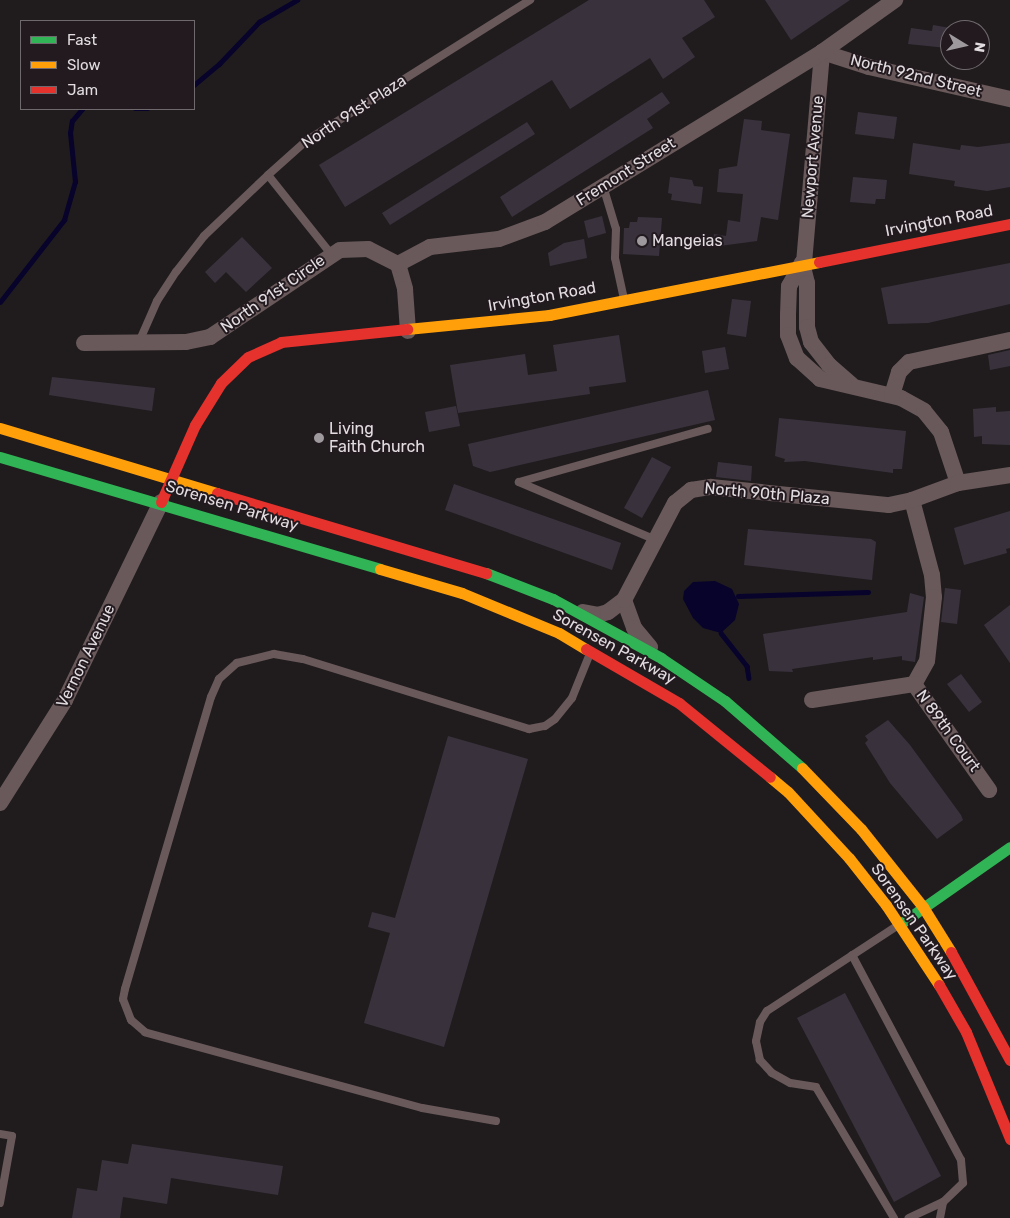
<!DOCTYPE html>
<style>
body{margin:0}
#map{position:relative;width:1010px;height:1218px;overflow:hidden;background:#201c1e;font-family:Rubik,sans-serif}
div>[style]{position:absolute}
.water>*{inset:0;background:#07032b}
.stream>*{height:4.5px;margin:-2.25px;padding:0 2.25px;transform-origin:2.25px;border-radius:2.25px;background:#07032b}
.building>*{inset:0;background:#39323d}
.lane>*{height:8px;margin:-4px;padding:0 4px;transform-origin:4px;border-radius:4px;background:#69595a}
.street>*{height:16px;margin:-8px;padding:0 8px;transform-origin:8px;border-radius:8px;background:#69595a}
.fast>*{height:11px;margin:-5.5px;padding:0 5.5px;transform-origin:5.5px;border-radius:5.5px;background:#30b455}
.slow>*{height:11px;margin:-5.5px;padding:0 5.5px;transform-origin:5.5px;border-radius:5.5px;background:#ff9f0a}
.jam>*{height:11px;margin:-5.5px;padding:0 5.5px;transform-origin:5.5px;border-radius:5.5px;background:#e5322d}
.dots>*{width:14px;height:14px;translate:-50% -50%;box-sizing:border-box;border:2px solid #221a1f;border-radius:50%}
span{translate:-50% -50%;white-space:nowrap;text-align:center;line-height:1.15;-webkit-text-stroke:4px #221a1f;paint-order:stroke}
.street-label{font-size:16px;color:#e2dce0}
.poi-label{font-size:16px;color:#e2dce0}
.left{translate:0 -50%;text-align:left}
.legend{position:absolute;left:20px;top:20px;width:175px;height:90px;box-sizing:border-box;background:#221a1f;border:1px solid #6f686c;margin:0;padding:6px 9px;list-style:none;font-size:15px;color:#e2dce0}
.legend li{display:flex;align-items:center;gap:10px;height:25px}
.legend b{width:25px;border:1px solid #6f686c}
.north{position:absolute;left:940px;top:20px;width:50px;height:50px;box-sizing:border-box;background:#221a1f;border:1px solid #6f686c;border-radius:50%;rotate:99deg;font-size:14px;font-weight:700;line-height:20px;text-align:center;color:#e2dce0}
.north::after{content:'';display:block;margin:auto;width:18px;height:22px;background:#9e999c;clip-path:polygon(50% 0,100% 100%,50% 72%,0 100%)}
</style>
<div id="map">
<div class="water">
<div style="clip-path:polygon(715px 581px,732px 589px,739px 604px,735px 620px,721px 633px,703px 628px,693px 618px,683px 599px,684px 591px,693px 582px)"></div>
</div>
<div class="stream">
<div style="left:194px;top:85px;width:33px;rotate:-40deg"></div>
<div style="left:219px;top:64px;width:58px;rotate:-46.4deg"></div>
<div style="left:259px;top:22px;width:44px;rotate:-30.1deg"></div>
<div style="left:135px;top:109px;width:13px"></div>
<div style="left:0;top:302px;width:104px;rotate:-52deg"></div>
<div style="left:64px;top:220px;width:40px;rotate:-74deg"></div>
<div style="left:75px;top:182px;width:49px;rotate:-95.8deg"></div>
<div style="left:70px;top:133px;width:12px;rotate:-81deg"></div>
<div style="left:72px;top:121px;width:16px;rotate:-50deg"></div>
<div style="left:738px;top:596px;width:130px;rotate:-1.8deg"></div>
<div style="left:721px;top:633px;width:42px;rotate:51.8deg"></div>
<div style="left:747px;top:666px;width:12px;rotate:81deg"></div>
</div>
<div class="building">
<div style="clip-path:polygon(589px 0,704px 0,715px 17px,682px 38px,695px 57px,663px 79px,650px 58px,570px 109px,552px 80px,345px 207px,319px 165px)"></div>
<div style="clip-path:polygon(765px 0,850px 0,791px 40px)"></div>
<div style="clip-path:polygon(933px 25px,950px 28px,947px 48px,908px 44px,911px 28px,932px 31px)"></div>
<div style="clip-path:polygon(662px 92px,670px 103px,647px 119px,653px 128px,512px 217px,500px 197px)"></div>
<div style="clip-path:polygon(858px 112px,897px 117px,894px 139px,855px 134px)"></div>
<div style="clip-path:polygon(744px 119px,762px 121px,761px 130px,790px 134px,778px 220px,761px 217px,757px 241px,712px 247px,714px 234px,726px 236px,728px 220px,740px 222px,743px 194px,717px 192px,719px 169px,737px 166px)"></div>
<div style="clip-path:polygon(527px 122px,535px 134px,390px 225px,382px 213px)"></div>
<div style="clip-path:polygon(913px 143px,960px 150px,961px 145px,978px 147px,1010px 143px,1010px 187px,987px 191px,954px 186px,955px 181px,909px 174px)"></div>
<div style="clip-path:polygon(670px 177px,692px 180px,694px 186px,703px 187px,701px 204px,671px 200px,672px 194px,668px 193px)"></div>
<div style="clip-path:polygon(853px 177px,887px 180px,885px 199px,876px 199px,875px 204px,850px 202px)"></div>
<div style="clip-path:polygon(602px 216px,606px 233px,588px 238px,584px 221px)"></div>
<div style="clip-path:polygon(638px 217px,662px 218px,659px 256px,623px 254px,624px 228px,629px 228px,630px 222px,637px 222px)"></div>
<div style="clip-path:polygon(242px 237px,272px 268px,246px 292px,226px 272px,215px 283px,205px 272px)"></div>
<div style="clip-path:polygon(584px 239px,587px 258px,550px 266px,548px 253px,564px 243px)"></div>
<div style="clip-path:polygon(1010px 263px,1010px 304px,928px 323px,888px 324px,881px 288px)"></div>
<div style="clip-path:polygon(732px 299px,751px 301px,746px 337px,727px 334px)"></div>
<div style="clip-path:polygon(619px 335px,626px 382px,589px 387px,590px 394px,458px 413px,450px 365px,525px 354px,528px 375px,557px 371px,553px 345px)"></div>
<div style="clip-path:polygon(725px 347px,729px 369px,705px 373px,702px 351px)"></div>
<div style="clip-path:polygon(1010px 350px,1010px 366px,990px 370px,988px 355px)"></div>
<div style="clip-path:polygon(52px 377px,155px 388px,152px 411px,49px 395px)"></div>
<div style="clip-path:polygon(708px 390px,715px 420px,490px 472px,473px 466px,468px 444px)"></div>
<div style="clip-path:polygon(456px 406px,460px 426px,429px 432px,425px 412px)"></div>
<div style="clip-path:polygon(996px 407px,996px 412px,1010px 411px,1010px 445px,982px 444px,982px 436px,974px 437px,973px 409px)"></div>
<div style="clip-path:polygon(779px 418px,906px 431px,902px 469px,893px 469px,893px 473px,805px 461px,784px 462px,785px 459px,775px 456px)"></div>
<div style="clip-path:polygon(652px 457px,671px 467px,642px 518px,624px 508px)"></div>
<div style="clip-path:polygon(718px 462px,752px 466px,751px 481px,716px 477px)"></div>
<div style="clip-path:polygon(454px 484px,621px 543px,612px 570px,445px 510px)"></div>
<div style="clip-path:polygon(1010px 511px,1010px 548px,1006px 549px,1007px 553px,964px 565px,954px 528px)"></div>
<div style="clip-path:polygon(748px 529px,871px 539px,876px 542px,872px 580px,744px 565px)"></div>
<div style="clip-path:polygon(945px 588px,961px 590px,957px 624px,941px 622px)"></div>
<div style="clip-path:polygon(910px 593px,924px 597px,915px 662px,902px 660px,902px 656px,873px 660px,873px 657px,792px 669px,793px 672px,769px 671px,763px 634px,907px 612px)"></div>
<div style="clip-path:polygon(1010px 605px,1010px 663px,984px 625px)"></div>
<div style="clip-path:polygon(961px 674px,982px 702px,969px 712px,947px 684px)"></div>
<div style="clip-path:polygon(888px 720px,910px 745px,961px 815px,963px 820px,937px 839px,890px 783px,865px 743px,868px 740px,865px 736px)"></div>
<div style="clip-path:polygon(448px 736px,528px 759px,444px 1047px,364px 1023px,390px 933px,368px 927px,372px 912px,395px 918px)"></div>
<div style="clip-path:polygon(845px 993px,941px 1176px,894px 1202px,797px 1018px)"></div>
<div style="clip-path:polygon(132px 1144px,283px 1166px,278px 1195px,171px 1178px,167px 1204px,123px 1197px,120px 1218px,72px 1218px,77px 1188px,97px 1191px,102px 1160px,128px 1164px)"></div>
</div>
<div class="lane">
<div style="left:603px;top:186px;width:45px;rotate:73.2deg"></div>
<div style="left:616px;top:229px;width:29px;rotate:92deg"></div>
<div style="left:615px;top:258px;width:42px;rotate:77.6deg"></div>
<div style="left:331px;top:254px;width:101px;rotate:-128.6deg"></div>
<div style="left:268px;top:175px;width:51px;rotate:-41.8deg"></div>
<div style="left:306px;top:141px;width:265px;rotate:-32.2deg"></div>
<div style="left:139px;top:342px;width:45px;rotate:-66.3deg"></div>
<div style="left:157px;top:301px;width:35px;rotate:-57deg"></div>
<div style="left:176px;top:272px;width:46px;rotate:-52.1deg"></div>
<div style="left:204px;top:236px;width:88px;rotate:-43.6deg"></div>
<div style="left:656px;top:540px;width:149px;rotate:-157.1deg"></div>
<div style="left:519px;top:482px;width:196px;rotate:-15.7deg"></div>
<div style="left:852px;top:955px;width:232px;rotate:62deg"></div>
<div style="left:961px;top:1160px;width:23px;rotate:85deg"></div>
<div style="left:963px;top:1183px;width:28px;rotate:136deg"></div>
<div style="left:943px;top:1202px;width:38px;rotate:155deg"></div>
<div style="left:496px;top:1121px;width:75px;rotate:-170deg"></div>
<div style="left:422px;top:1108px;width:287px;rotate:-164.7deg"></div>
<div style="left:145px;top:1032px;width:18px;rotate:-139deg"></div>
<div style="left:131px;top:1020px;width:22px;rotate:-111deg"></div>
<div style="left:123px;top:999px;width:10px;rotate:-79deg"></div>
<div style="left:125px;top:989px;width:304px;rotate:-73.6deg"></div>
<div style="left:211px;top:697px;width:20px;rotate:-66deg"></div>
<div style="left:219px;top:679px;width:24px;rotate:-42deg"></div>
<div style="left:237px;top:663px;width:38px;rotate:-14deg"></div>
<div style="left:274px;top:654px;width:29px;rotate:10deg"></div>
<div style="left:303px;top:659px;width:237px;rotate:17.2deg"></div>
<div style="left:529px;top:729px;width:16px;rotate:-11deg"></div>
<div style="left:545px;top:726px;width:12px;rotate:-35deg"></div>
<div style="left:555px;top:719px;width:27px;rotate:-51deg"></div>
<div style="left:572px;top:698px;width:45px;rotate:-68deg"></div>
<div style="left:0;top:1134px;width:12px;rotate:9deg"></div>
<div style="left:12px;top:1136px;width:68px;rotate:100.2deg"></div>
<div style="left:894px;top:1218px;width:152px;rotate:-120.8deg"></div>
<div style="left:816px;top:1087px;width:26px;rotate:-171deg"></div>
<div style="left:790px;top:1083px;width:21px;rotate:-151deg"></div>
<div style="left:772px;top:1073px;width:18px;rotate:-133deg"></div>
<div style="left:760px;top:1060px;width:19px;rotate:-102deg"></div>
<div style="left:756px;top:1041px;width:19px;rotate:-78deg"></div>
<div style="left:760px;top:1022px;width:13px;rotate:-58deg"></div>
<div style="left:767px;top:1011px;width:155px;rotate:-33.2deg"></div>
<div style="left:940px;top:1218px;width:16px;rotate:-79deg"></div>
</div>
<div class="street">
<div style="left:802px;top:263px;width:26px;rotate:119deg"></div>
<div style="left:789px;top:286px;width:29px;rotate:92deg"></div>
<div style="left:788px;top:315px;width:20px;rotate:90deg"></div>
<div style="left:788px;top:335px;width:25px;rotate:69deg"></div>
<div style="left:797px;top:358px;width:31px;rotate:42deg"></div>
<div style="left:820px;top:379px;width:83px;rotate:13.2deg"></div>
<div style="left:901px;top:398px;width:26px;rotate:29deg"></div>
<div style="left:924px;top:411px;width:27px;rotate:51deg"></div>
<div style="left:941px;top:432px;width:54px;rotate:71.6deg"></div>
<div style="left:802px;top:263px;width:21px;rotate:76deg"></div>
<div style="left:807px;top:283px;width:44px;rotate:90deg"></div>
<div style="left:807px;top:327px;width:16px;rotate:75deg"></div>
<div style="left:811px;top:342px;width:29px;rotate:52deg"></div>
<div style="left:829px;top:365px;width:30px;rotate:41deg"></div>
<div style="left:804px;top:263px;width:212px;rotate:-85.1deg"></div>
<div style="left:822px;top:52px;width:49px;rotate:17.7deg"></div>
<div style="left:869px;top:67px;width:145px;rotate:12.8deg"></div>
<div style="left:398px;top:264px;width:36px;rotate:-28deg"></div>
<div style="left:430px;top:247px;width:69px;rotate:-6.6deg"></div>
<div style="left:499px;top:239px;width:49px;rotate:-20.3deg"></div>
<div style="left:545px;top:222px;width:325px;rotate:-31.5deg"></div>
<div style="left:822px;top:52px;width:90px;rotate:-35.5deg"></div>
<div style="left:398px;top:264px;width:26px;rotate:74deg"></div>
<div style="left:405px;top:289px;width:42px;rotate:85.9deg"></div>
<div style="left:84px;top:343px;width:102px;rotate:-0.6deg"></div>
<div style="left:186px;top:342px;width:25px;rotate:-12deg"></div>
<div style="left:210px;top:337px;width:156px;rotate:-33.8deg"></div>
<div style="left:340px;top:250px;width:28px;rotate:-2deg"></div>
<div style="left:368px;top:249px;width:34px;rotate:27deg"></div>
<div style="left:892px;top:395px;width:24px;rotate:-73deg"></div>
<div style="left:899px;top:372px;width:14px;rotate:-45deg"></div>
<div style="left:909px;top:362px;width:103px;rotate:-12.3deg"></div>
<div style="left:912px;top:500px;width:78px;rotate:75.1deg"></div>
<div style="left:932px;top:575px;width:22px;rotate:85deg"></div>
<div style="left:934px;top:597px;width:64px;rotate:96.2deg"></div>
<div style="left:927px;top:661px;width:26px;rotate:119deg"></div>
<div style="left:624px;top:600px;width:30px;rotate:70deg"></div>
<div style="left:634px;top:628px;width:25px;rotate:50deg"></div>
<div style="left:583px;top:612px;width:15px;rotate:11deg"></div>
<div style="left:598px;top:615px;width:10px;rotate:-17deg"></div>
<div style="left:608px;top:612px;width:20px;rotate:-37deg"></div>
<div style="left:624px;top:600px;width:110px;rotate:-62.3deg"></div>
<div style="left:675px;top:503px;width:21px;rotate:-39deg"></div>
<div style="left:691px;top:490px;width:20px;rotate:-9deg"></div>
<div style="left:711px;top:487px;width:179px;rotate:5.8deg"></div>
<div style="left:889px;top:505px;width:24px;rotate:-12deg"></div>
<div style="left:912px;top:500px;width:49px;rotate:-20.3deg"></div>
<div style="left:958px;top:483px;width:53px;rotate:-8.7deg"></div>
<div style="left:914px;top:684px;width:130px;rotate:54.7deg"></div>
<div style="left:812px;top:700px;width:103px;rotate:-8.9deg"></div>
<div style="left:0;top:803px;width:122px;rotate:-57.7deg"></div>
<div style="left:65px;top:700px;width:220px;rotate:-64.1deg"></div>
</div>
<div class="fast">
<div style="left:0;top:457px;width:396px;rotate:16.4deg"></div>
<div style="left:486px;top:573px;width:72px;rotate:21.2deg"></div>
<div style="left:553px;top:599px;width:123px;rotate:28.6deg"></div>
<div style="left:661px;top:658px;width:77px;rotate:33.9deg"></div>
<div style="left:725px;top:701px;width:102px;rotate:41deg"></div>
<div style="left:900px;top:924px;width:134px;rotate:-35deg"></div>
</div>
<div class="slow">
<div style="left:407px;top:329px;width:143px;rotate:-5.6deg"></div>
<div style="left:549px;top:315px;width:275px;rotate:-11.1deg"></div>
<div style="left:0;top:428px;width:227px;rotate:16.7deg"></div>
<div style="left:380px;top:569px;width:85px;rotate:16.3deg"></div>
<div style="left:462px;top:593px;width:105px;rotate:22.4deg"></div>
<div style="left:559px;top:633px;width:31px;rotate:31deg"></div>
<div style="left:802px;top:768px;width:85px;rotate:46deg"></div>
<div style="left:861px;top:829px;width:100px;rotate:51.5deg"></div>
<div style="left:923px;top:907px;width:53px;rotate:58.1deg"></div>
<div style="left:770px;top:777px;width:23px;rotate:40deg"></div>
<div style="left:788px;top:792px;width:90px;rotate:47.3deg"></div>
<div style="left:849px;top:858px;width:60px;rotate:51.8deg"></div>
<div style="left:886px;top:905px;width:96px;rotate:56.5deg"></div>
</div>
<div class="jam">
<div style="left:819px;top:262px;width:195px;rotate:-11.3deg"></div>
<div style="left:217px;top:493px;width:281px;rotate:16.6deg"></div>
<div style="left:161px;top:502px;width:84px;rotate:-66.2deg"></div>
<div style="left:195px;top:425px;width:49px;rotate:-58.2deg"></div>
<div style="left:221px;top:383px;width:37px;rotate:-44deg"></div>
<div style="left:248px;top:357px;width:36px;rotate:-24deg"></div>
<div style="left:281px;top:342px;width:127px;rotate:-5.9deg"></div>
<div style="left:586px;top:649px;width:108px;rotate:30.1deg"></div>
<div style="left:679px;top:703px;width:117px;rotate:39.1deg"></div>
<div style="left:951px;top:952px;width:123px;rotate:61.4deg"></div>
<div style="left:939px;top:985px;width:54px;rotate:60.1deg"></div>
<div style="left:966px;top:1032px;width:116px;rotate:67.6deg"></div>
</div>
<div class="dots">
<div style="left:642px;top:241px;background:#9e999c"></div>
<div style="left:319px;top:438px;background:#9e999c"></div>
</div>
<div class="street-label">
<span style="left:916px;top:76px;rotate:14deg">North 92nd Street</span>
<span style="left:354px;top:112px;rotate:-33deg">North 91st Plaza</span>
<span style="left:813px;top:157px;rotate:-85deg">Newport Avenue</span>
<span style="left:626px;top:172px;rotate:-32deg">Fremont Street</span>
<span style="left:939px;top:221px;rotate:-11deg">Irvington Road</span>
<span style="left:273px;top:294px;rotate:-35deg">North 91st Circle</span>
<span style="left:542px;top:297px;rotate:-10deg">Irvington Road</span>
<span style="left:767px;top:494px;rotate:5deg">North 90th Plaza</span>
<span style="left:232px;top:506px;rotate:17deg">Sorensen Parkway</span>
<span style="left:614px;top:647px;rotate:29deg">Sorensen Parkway</span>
<span style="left:86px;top:656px;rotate:-64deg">Vernon Avenue</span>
<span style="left:948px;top:731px;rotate:54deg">N 89th Court</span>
<span style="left:914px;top:922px;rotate:55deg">Sorensen Parkway</span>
</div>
<div class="poi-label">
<span class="left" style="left:652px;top:241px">Mangeias</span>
<span class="left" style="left:329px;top:438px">Living<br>Faith Church</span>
</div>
<ul class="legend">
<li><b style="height:6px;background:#30b455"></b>Fast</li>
<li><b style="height:6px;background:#ff9f0a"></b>Slow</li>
<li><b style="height:6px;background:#e5322d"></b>Jam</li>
</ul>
<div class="north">N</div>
</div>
